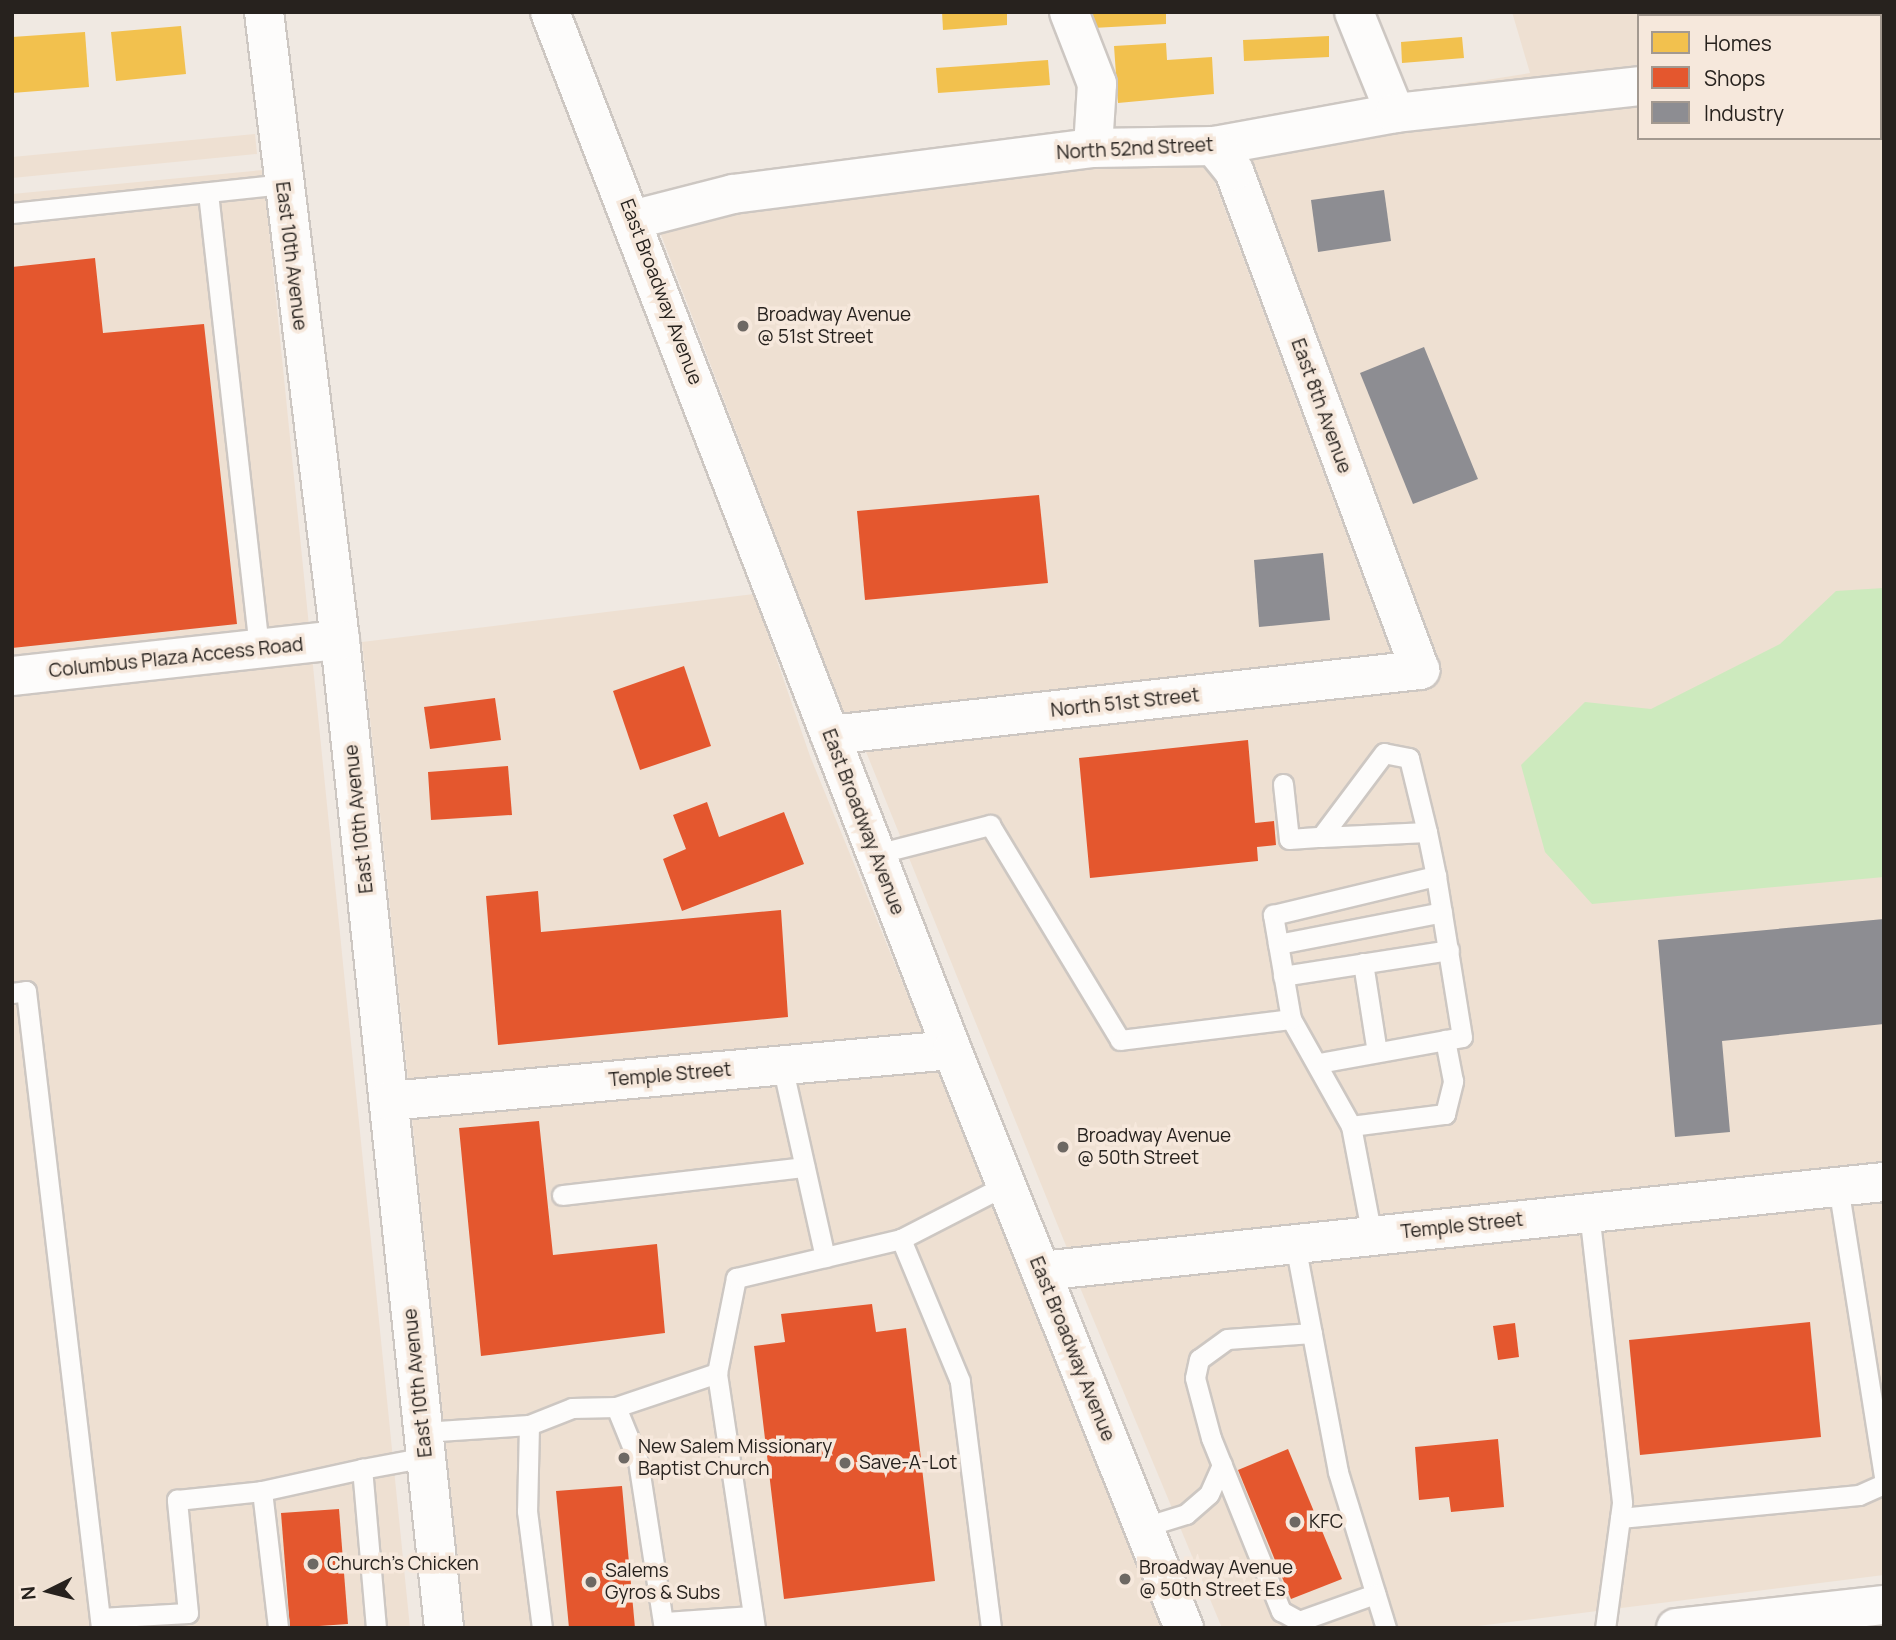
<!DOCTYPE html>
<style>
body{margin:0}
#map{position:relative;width:1896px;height:1640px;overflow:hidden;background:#f0e9e2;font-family:Manrope,sans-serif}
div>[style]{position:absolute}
.built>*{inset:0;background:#eee0d2}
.green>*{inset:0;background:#cdeabe}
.homes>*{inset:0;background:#f2c14e}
.shops>*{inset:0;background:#e4572e}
.industry>*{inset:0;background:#8d8d92}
.roads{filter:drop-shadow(2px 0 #cdc7c2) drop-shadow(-2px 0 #cdc7c2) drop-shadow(0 2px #cdc7c2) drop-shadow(0 -2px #cdc7c2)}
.lane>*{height:19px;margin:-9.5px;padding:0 9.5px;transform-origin:9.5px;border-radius:9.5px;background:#fdfcfb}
.street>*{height:38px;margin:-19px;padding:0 19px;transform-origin:19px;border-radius:19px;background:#fdfcfb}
.secondary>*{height:38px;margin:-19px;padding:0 19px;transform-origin:19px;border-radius:19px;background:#fdfcfb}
.primary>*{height:38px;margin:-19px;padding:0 19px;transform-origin:19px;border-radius:19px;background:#fdfcfb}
.dots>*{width:19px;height:19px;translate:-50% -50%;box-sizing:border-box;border:4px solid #f6e8dc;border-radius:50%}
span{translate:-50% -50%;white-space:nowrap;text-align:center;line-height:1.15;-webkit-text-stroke:7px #f6e8dc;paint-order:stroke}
.street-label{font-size:19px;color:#27221e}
.poi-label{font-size:19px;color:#27221e}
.left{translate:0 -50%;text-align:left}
.frame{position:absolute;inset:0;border:14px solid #27221e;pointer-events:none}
.legend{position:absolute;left:1637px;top:14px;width:245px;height:126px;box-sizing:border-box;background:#f6e8dc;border:2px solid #a39990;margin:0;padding:9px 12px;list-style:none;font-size:21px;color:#27221e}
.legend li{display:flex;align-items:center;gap:14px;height:35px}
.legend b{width:35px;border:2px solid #a39990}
.north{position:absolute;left:14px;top:1556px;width:70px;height:70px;-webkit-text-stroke:5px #f6e8dc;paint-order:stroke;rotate:264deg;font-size:19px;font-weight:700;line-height:28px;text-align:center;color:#27221e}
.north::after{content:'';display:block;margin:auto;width:24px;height:32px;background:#27221e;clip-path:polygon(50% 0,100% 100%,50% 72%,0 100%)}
</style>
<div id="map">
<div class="built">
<div style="clip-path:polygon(1512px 12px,1884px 12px,1884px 40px,1880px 16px,1639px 16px,1639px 67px,1410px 92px,1530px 73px)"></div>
<div style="clip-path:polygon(1884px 66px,1884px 1179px,1073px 1263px,858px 732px,1422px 672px,1232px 129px,1639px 90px,1639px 138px,1880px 138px)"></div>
<div style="clip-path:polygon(255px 134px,257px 154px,12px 178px,12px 157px)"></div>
<div style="clip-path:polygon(1204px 166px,1214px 180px,1391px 654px,844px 715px,660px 232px,737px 213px,1094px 167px)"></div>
<div style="clip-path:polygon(263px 170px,410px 1628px,12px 1628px,12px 194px)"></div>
<div style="clip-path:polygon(754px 594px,810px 756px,923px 1033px,408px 1080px,362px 642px)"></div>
<div style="clip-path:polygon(937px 1070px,1162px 1628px,465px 1628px,412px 1118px)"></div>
<div style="clip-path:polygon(1884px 1185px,1884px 1575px,1462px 1628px,1222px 1628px,1074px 1273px)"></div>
</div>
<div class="green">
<div style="clip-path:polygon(1884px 588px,1884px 877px,1592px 904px,1545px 852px,1521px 765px,1585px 702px,1651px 709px,1780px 644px,1836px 591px)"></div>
</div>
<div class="homes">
<div style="clip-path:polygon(942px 12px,1007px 12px,1007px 25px,943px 30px)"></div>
<div style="clip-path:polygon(1093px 12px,1166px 12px,1166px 24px,1093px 28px)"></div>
<div style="clip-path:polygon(181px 26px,186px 74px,116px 81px,111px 32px)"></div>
<div style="clip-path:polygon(85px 32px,89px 87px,12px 93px,12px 37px)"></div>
<div style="clip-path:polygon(1329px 36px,1329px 57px,1244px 61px,1243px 40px)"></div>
<div style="clip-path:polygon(1462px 37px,1464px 58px,1402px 63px,1401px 42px)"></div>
<div style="clip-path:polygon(1166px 43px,1167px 60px,1212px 57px,1214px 94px,1118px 103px,1114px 46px)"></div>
<div style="clip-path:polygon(1048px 60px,1050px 85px,938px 93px,936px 68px)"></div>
</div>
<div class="shops">
<div style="clip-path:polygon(95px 258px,103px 333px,204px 324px,237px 624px,12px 648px,12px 267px)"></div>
<div style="clip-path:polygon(1039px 495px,1048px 583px,865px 600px,857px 511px)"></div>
<div style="clip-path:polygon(684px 666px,711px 746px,640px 770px,613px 691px)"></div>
<div style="clip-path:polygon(495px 698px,501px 740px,430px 749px,424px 707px)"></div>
<div style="clip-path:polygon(1248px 740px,1255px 823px,1274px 821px,1276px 845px,1257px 847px,1258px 861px,1090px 878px,1079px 758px)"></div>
<div style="clip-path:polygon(508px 766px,512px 815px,431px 820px,428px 772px)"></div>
<div style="clip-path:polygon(707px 802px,719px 837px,784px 812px,804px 864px,682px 911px,663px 859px,686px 849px,673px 815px)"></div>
<div style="clip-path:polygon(538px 891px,541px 932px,781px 910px,788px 1017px,498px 1045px,486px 896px)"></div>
<div style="clip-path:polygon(539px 1121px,553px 1255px,657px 1244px,665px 1333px,481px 1356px,459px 1128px)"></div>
<div style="clip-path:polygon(872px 1304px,876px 1332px,906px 1328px,935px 1581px,784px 1599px,754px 1346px,785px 1342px,781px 1314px)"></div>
<div style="clip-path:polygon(1810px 1322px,1821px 1437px,1640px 1455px,1629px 1340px)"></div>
<div style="clip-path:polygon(1515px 1323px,1519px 1357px,1498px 1360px,1493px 1326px)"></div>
<div style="clip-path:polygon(1498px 1439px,1504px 1507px,1451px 1512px,1449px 1497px,1419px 1500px,1415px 1447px)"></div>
<div style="clip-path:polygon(1288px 1449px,1342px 1579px,1291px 1599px,1238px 1470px)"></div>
<div style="clip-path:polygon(622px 1486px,635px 1628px,569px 1628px,556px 1491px)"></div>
<div style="clip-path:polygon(339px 1509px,348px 1624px,290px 1628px,281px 1513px)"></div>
</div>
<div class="industry">
<div style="clip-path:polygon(1384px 190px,1391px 241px,1318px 252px,1311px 200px)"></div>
<div style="clip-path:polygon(1424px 347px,1478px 479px,1413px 504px,1360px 373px)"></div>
<div style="clip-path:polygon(1323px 553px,1330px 620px,1259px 627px,1254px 560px)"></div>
<div style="clip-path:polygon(1884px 919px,1884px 1024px,1722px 1041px,1730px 1132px,1675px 1137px,1658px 940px)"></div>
</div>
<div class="roads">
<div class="lane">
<div style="left:208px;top:193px;width:459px;rotate:83.6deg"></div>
<div style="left:12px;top:213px;width:272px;rotate:-6.1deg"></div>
<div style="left:1283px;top:784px;width:55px;rotate:83.8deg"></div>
<div style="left:1289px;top:839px;width:32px;rotate:-4deg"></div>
<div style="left:876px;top:854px;width:118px;rotate:-14.3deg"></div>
<div style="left:990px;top:825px;width:251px;rotate:58.8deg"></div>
<div style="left:1120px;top:1040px;width:172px;rotate:-7deg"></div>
<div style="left:1291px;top:1019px;width:123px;rotate:60.7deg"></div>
<div style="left:1351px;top:1126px;width:112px;rotate:79.2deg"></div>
<div style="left:1278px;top:944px;width:167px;rotate:-11deg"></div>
<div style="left:1363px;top:963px;width:90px;rotate:81.1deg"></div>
<div style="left:1283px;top:976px;width:168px;rotate:-8.9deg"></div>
<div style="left:12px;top:993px;width:14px;rotate:-8deg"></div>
<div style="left:26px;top:991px;width:641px;rotate:83.28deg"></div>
<div style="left:1291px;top:1019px;width:106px;rotate:-99.8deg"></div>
<div style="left:1273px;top:915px;width:168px;rotate:-13.5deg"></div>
<div style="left:1436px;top:876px;width:45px;rotate:-101.6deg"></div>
<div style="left:1427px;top:832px;width:76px;rotate:-103.7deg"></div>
<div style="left:1409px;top:758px;width:25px;rotate:-169deg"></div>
<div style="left:1384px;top:753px;width:105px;rotate:126.9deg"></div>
<div style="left:1321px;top:837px;width:106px;rotate:-2.7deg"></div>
<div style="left:1319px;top:1063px;width:145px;rotate:-10.3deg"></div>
<div style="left:1462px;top:1037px;width:163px;rotate:-99.2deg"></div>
<div style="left:782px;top:1065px;width:197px;rotate:77.4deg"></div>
<div style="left:1351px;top:1126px;width:95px;rotate:-7.3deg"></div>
<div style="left:1445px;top:1114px;width:34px;rotate:-76deg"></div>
<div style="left:1453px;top:1081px;width:42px;rotate:-101deg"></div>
<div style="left:1838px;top:1186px;width:294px;rotate:81deg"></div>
<div style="left:562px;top:1195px;width:244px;rotate:-6.6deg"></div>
<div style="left:1589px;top:1212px;width:293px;rotate:83.5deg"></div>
<div style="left:1622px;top:1503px;width:126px;rotate:97.7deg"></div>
<div style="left:1295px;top:1244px;width:232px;rotate:79.3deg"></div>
<div style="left:1338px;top:1472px;width:163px;rotate:72.9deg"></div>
<div style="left:1312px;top:1333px;width:85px;rotate:176deg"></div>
<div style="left:1227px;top:1339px;width:34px;rotate:144deg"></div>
<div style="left:1199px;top:1359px;width:19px;rotate:102deg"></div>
<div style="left:1195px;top:1378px;width:62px;rotate:75.1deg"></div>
<div style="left:1211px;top:1438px;width:187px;rotate:68deg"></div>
<div style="left:1281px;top:1611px;width:21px;rotate:29deg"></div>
<div style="left:1299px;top:1621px;width:81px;rotate:-19.6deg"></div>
<div style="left:616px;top:1407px;width:58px;rotate:67.8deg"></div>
<div style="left:638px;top:1461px;width:169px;rotate:81.2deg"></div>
<div style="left:529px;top:1425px;width:86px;rotate:91.3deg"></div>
<div style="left:527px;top:1511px;width:118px;rotate:82.7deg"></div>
<div style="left:423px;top:1432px;width:106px;rotate:-3.8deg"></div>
<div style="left:529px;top:1425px;width:46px;rotate:-21.6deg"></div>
<div style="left:572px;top:1408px;width:44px;rotate:-1.3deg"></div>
<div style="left:616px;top:1407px;width:107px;rotate:-18.6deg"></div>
<div style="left:262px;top:1491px;width:102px;rotate:-12.4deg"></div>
<div style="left:1620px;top:1518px;width:240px;rotate:-5.5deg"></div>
<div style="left:1859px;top:1495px;width:27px;rotate:-24deg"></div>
<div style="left:1144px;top:1527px;width:44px;rotate:-17.2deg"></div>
<div style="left:1186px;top:1514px;width:30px;rotate:-41deg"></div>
<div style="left:1209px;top:1494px;width:32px;rotate:-66deg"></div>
<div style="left:100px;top:1618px;width:88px;rotate:-3.3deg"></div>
<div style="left:188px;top:1613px;width:114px;rotate:-95.6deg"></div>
<div style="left:177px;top:1500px;width:85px;rotate:-6deg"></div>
<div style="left:262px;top:1491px;width:138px;rotate:83.3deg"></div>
<div style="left:664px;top:1622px;width:89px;rotate:-3.9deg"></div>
<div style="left:376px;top:1628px;width:160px;rotate:-95deg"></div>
<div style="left:362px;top:1469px;width:65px;rotate:-10.6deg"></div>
<div style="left:755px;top:1628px;width:258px;rotate:-98.5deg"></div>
<div style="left:717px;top:1373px;width:97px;rotate:-78.7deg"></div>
<div style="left:736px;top:1278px;width:170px;rotate:-13.3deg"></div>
<div style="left:991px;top:1628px;width:249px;rotate:-97.2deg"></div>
<div style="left:960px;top:1381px;width:154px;rotate:-112.6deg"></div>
<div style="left:901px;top:1239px;width:118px;rotate:-27.2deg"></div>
</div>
<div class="street">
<div style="left:264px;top:12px;width:633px;rotate:83.1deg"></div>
<div style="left:340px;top:640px;width:993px;rotate:83.99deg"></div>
<div style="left:1069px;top:12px;width:77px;rotate:68.7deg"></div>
<div style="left:1097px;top:84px;width:64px;rotate:93.6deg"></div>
<div style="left:1354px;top:12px;width:109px;rotate:67.9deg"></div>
<div style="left:1880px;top:59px;width:4px"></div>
<div style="left:632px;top:220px;width:104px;rotate:-14.4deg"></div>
<div style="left:733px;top:194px;width:363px;rotate:-7.3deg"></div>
<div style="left:1093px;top:148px;width:121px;rotate:-0.9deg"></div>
<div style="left:1214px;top:146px;width:184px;rotate:-10.3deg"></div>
<div style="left:1395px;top:113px;width:245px;rotate:-6.3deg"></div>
<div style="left:12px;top:676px;width:330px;rotate:-6.3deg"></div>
<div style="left:830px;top:735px;width:594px;rotate:-6.29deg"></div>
<div style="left:1420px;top:670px;width:533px;rotate:-110.44deg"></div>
<div style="left:1234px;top:171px;width:32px;rotate:-129deg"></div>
<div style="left:389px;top:1101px;width:565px;rotate:-5.18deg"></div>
<div style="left:1041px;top:1271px;width:848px;rotate:-6.03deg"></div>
</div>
<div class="secondary">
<div style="left:550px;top:12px;width:1113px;rotate:68.83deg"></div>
<div style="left:952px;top:1050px;width:623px;rotate:68.13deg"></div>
</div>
<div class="primary">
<div style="left:1676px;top:1628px;width:209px;rotate:-6.3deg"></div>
</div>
</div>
<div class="dots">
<div style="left:743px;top:326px;background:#6d6863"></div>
<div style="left:1063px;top:1147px;background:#6d6863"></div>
<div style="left:624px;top:1458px;background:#6d6863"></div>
<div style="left:845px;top:1463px;background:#6d6863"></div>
<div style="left:1295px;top:1522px;background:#6d6863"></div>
<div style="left:313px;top:1564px;background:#6d6863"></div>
<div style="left:1125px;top:1579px;background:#6d6863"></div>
<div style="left:591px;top:1582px;background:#6d6863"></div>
</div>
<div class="street-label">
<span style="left:1135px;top:149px;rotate:-3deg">North 52nd Street</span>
<span style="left:291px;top:256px;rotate:83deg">East 10th Avenue</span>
<span style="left:661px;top:292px;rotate:69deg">East Broadway Avenue</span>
<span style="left:1321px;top:406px;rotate:70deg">East 8th Avenue</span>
<span style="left:176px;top:658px;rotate:-6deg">Columbus Plaza Access Road</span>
<span style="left:1125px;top:703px;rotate:-6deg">North 51st Street</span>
<span style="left:359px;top:819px;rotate:-96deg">East 10th Avenue</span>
<span style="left:863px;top:822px;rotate:69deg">East Broadway Avenue</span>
<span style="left:670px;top:1075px;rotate:-5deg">Temple Street</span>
<span style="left:1462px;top:1226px;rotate:-6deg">Temple Street</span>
<span style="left:1072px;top:1349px;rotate:68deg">East Broadway Avenue</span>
<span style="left:418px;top:1383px;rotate:-96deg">East 10th Avenue</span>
</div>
<div class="poi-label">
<span class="left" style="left:757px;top:326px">Broadway Avenue<br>@ 51st Street</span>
<span class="left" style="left:1077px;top:1147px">Broadway Avenue<br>@ 50th Street</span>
<span class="left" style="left:638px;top:1458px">New Salem Missionary<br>Baptist Church</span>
<span class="left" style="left:859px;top:1463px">Save-A-Lot</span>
<span class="left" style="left:1309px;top:1522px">KFC</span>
<span class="left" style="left:327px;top:1564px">Church's Chicken</span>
<span class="left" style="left:1139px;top:1579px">Broadway Avenue<br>@ 50th Street Es</span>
<span class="left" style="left:605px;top:1582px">Salems<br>Gyros &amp; Subs</span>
</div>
<div class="frame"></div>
<ul class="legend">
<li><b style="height:19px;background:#f2c14e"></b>Homes</li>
<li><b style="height:19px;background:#e4572e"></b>Shops</li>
<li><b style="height:19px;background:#8d8d92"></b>Industry</li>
</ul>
<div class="north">N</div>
</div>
